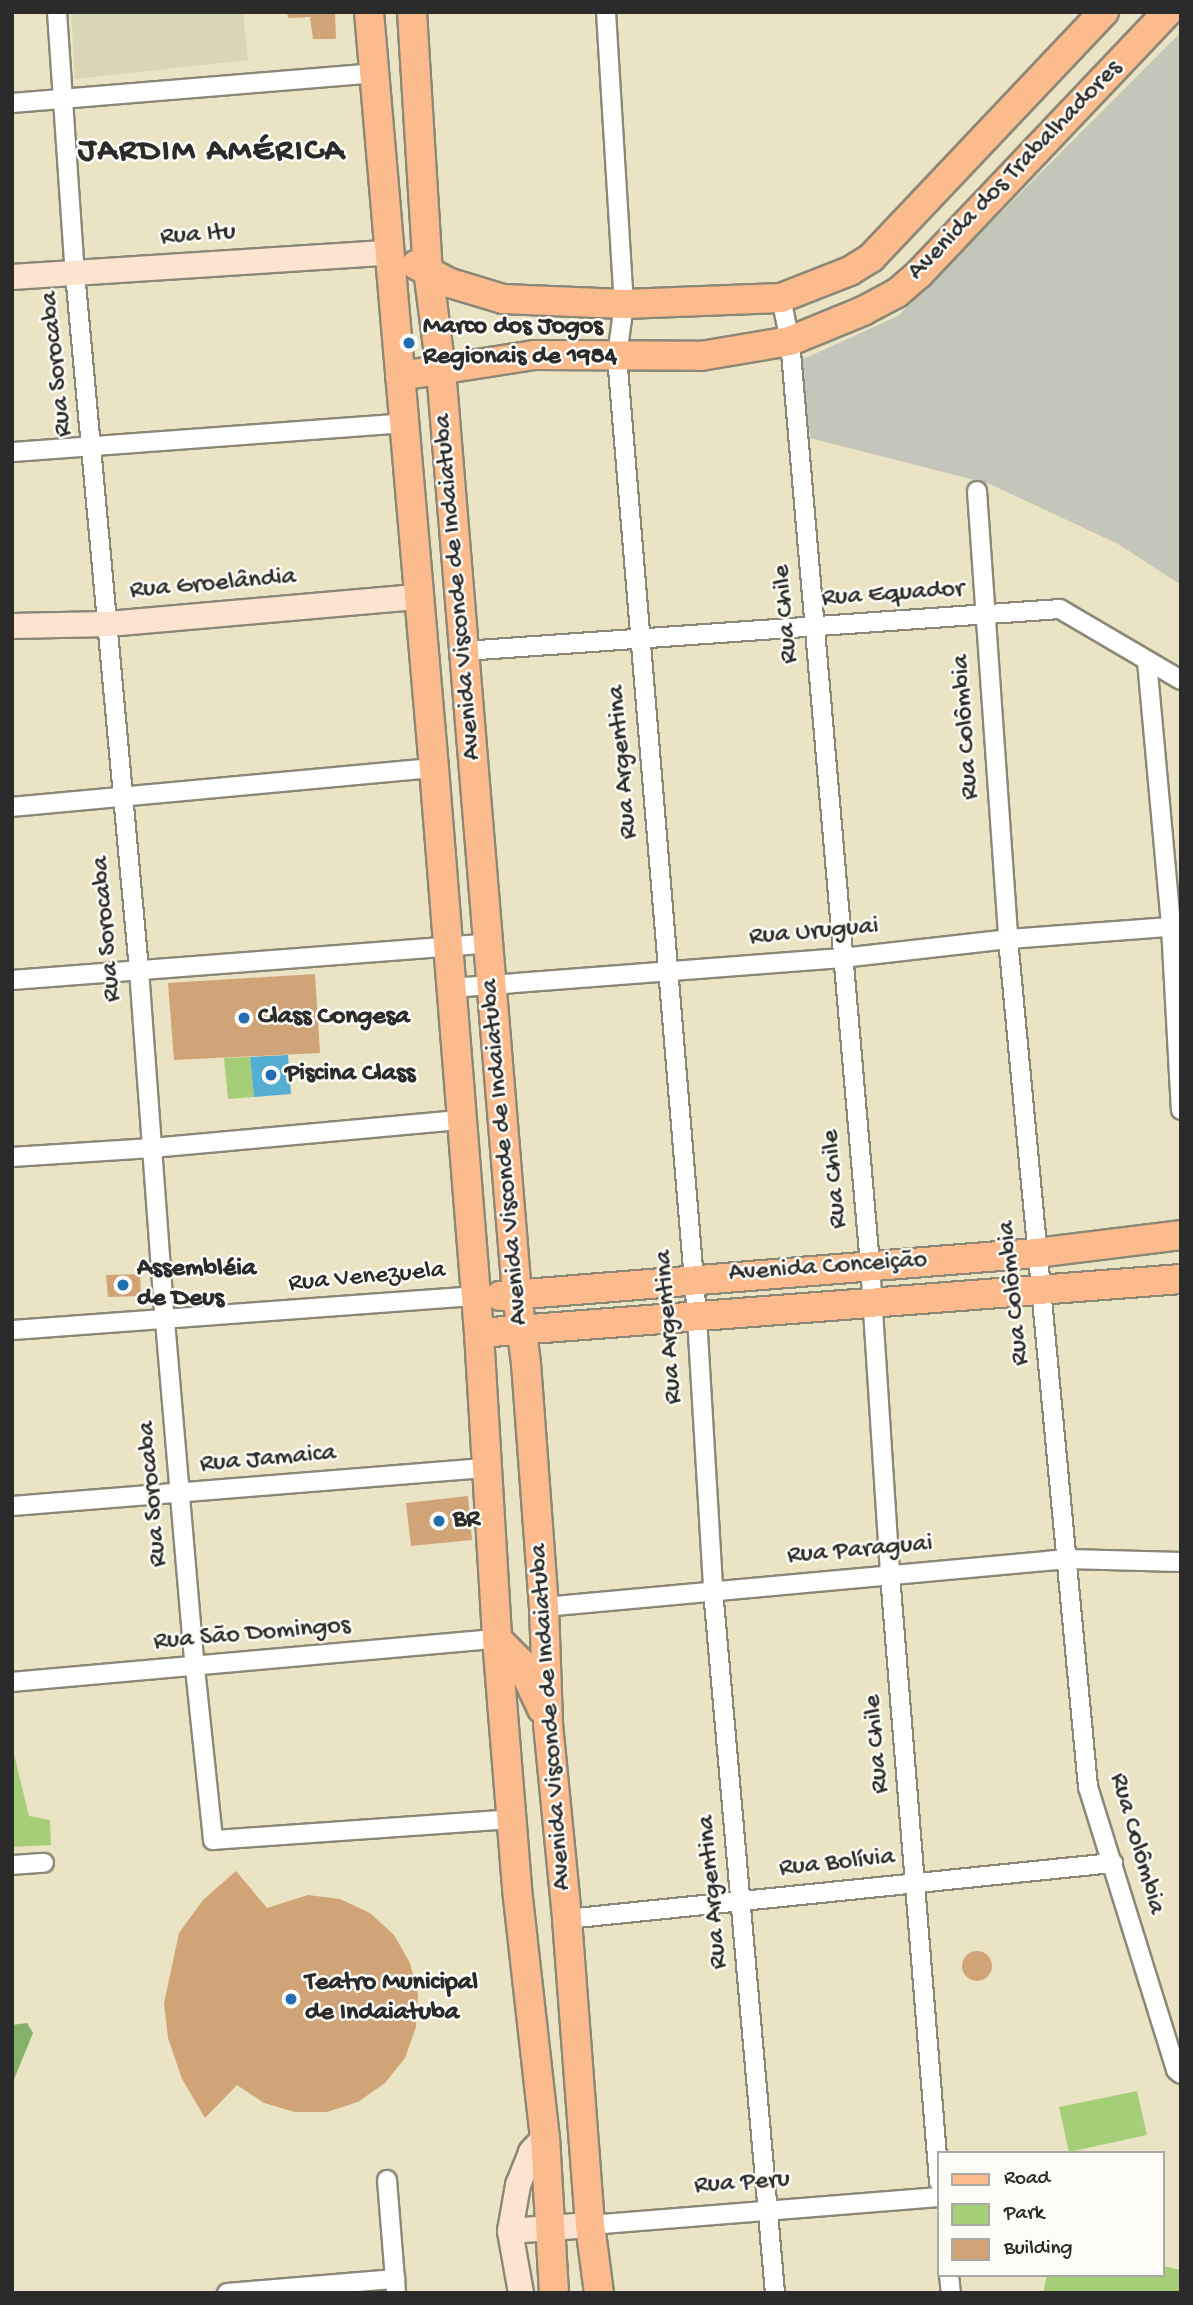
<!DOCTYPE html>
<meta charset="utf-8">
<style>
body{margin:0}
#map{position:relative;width:1193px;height:2305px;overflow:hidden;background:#ebe4c4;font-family:"Gochi Hand",sans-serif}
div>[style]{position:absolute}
.built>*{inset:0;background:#d8d6b5}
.industrial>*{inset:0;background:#c3c6b9}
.green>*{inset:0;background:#a6ce79}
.forest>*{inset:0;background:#84b169}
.water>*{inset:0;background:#54aed1}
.building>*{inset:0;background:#d0a477}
.round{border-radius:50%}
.roads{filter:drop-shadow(2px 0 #8b8878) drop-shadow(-2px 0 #8b8878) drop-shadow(0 2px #8b8878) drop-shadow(0 -2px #8b8878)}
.street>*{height:18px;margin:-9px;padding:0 9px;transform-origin:9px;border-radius:9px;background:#fff}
.secondary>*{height:24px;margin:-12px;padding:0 12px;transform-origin:12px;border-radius:12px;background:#fde4d1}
.primary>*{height:28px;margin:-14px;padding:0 14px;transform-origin:14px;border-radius:14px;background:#fbbb8c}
.dots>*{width:19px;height:19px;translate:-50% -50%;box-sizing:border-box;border:4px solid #fdfcf7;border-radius:50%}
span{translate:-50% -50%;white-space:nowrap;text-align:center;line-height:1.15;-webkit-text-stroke:5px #fdfcf7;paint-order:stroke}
.street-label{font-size:26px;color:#2b2b2b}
.poi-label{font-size:26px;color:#2b2b2b;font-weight:700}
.left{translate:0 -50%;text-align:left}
.district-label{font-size:33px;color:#2b2b2b;font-weight:700;letter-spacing:2px}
.frame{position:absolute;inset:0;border:14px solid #2b2b2b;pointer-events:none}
.legend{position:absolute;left:937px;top:2151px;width:228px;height:126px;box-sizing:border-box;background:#fdfcf7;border:2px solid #a9a8a5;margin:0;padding:9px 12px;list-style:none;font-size:21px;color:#2b2b2b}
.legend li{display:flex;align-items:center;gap:14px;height:35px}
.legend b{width:35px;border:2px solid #a9a8a5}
</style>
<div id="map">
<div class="built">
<div style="clip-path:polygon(71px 12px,243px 12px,248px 60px,75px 79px)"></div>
</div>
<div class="industrial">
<div style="clip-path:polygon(1181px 32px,1181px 585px,1118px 544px,990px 484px,810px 438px,801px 360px,898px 316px)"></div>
</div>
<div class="green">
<div style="clip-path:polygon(250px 1057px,254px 1097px,228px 1099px,224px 1058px)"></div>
<div style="clip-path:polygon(12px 1746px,29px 1816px,50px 1820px,51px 1845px,12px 1847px)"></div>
<div style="clip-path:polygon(1137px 2091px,1147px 2135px,1069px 2152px,1059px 2107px)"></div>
<div style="clip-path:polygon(1163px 2266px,1181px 2270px,1181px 2293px,1043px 2293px,1047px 2275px,1163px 2275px)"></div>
</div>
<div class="forest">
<div style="clip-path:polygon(27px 2023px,33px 2033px,12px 2084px,12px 2025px)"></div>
</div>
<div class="water">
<div style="clip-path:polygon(288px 1055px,291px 1094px,254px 1097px,250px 1057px)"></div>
</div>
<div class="building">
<div style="clip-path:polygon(287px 12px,335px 12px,336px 39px,313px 39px,310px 17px,288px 18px)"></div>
<div style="clip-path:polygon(315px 974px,320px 1053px,174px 1060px,168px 983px)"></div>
<div style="clip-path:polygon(140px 1274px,141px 1296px,108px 1297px,106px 1275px)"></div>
<div style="clip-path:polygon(468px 1496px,472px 1540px,411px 1546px,406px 1503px)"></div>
<div style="clip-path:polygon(236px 1871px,267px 1908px,308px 1895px,340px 1899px,370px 1913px,394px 1935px,410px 1963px,418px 1995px,416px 2027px,405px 2058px,385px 2083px,358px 2102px,327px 2112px,295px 2112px,264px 2103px,237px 2085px,205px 2118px,182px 2079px,168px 2038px,164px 2003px,179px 1933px,203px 1900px)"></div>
<div class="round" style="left:962px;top:1951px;width:30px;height:30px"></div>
</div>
<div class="roads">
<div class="street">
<div style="left:57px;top:12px;width:262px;rotate:86.1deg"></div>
<div style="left:75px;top:273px;width:700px;rotate:84.75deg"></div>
<div style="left:139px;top:970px;width:352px;rotate:85.8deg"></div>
<div style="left:165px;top:1321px;width:348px;rotate:85.1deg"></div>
<div style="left:195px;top:1668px;width:173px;rotate:84deg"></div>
<div style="left:213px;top:1840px;width:301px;rotate:-4deg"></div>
<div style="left:606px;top:12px;width:293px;rotate:86.5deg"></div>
<div style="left:624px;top:304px;width:52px;rotate:97.7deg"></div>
<div style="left:617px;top:356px;width:964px;rotate:85.24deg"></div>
<div style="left:697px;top:1317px;width:273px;rotate:86.6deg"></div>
<div style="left:713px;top:1590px;width:706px;rotate:84.96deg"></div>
<div style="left:12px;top:103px;width:363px;rotate:-4.7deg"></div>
<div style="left:781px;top:298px;width:44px;rotate:78.2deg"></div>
<div style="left:790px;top:341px;width:926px;rotate:85.05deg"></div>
<div style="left:870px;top:1264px;width:312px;rotate:86.3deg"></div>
<div style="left:890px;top:1575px;width:609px;rotate:85.38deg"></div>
<div style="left:12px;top:452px;width:392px;rotate:-4.2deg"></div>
<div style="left:977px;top:491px;width:449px;rotate:86deg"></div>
<div style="left:1008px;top:939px;width:852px;rotate:84.61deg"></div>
<div style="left:1088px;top:1787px;width:296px;rotate:72.7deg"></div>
<div style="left:1176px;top:2070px;width:6px;rotate:39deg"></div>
<div style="left:464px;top:651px;width:597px;rotate:-4.03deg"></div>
<div style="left:1060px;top:609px;width:140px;rotate:30.4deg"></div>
<div style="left:1147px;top:661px;width:267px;rotate:84.8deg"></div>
<div style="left:1171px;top:927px;width:183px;rotate:86.9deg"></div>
<div style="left:12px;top:807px;width:424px;rotate:-5.3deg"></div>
<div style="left:12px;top:980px;width:477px;rotate:-4.4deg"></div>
<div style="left:451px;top:988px;width:392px;rotate:-4.4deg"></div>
<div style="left:842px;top:958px;width:167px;rotate:-6.5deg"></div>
<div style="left:1008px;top:939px;width:173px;rotate:-4.3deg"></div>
<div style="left:12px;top:1157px;width:140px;rotate:-3.7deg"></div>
<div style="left:152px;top:1148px;width:311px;rotate:-5.2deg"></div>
<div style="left:12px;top:1330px;width:464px;rotate:-4.2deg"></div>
<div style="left:12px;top:1506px;width:477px;rotate:-4.6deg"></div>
<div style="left:544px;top:1607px;width:525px;rotate:-5.24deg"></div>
<div style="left:1067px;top:1559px;width:114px;rotate:1.5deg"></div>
<div style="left:12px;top:1682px;width:487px;rotate:-5.1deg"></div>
<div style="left:12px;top:1865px;width:32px;rotate:-4deg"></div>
<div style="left:567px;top:1919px;width:549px;rotate:-5.86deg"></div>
<div style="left:387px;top:2180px;width:113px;rotate:85.4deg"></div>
<div style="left:590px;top:2225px;width:350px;rotate:-4.6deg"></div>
<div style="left:949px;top:2275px;width:18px;rotate:84deg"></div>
<div style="left:227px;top:2293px;width:169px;rotate:-4.8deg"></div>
</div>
<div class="secondary">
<div style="left:12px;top:277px;width:377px;rotate:-3.7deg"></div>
<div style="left:12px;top:626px;width:96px;rotate:-1.2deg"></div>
<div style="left:108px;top:624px;width:312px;rotate:-5deg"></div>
<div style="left:510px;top:2231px;width:80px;rotate:-4.3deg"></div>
<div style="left:521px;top:2293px;width:63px;rotate:-100.1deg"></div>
<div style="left:510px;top:2231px;width:47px;rotate:-80.1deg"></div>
<div style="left:518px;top:2185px;width:35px;rotate:-68deg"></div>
<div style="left:531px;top:2152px;width:21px;rotate:-47deg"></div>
</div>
<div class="primary">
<div style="left:369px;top:12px;width:759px;rotate:85.09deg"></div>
<div style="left:434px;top:768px;width:567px;rotate:85.45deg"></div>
<div style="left:479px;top:1333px;width:307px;rotate:86.6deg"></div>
<div style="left:497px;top:1639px;width:251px;rotate:85.4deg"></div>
<div style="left:517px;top:1889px;width:250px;rotate:83.6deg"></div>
<div style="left:545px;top:2137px;width:156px;rotate:86.7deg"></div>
<div style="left:412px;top:12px;width:258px;rotate:86.5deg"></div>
<div style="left:428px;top:270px;width:101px;rotate:82.6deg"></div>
<div style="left:441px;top:370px;width:928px;rotate:85.3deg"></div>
<div style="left:517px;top:1295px;width:69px;rotate:82.5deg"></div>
<div style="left:526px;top:1363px;width:245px;rotate:85.8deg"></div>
<div style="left:544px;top:1607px;width:117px;rotate:88deg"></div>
<div style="left:548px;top:1724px;width:196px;rotate:84.4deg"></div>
<div style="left:567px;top:1919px;width:307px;rotate:85.7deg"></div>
<div style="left:590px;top:2225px;width:69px;rotate:82.5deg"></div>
<div style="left:416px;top:265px;width:38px;rotate:28deg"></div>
<div style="left:450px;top:283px;width:55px;rotate:16.8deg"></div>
<div style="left:503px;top:299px;width:121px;rotate:2.4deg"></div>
<div style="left:624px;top:304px;width:157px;rotate:-2.2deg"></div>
<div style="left:781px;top:298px;width:74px;rotate:-21.4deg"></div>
<div style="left:850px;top:271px;width:25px;rotate:-32deg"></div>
<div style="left:871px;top:258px;width:339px;rotate:-46.6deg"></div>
<div style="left:400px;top:376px;width:136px;rotate:-8.9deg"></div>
<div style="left:534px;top:355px;width:167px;rotate:0.3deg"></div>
<div style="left:701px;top:356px;width:90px;rotate:-9.6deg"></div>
<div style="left:790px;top:341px;width:79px;rotate:-22.3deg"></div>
<div style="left:863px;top:311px;width:38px;rotate:-28deg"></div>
<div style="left:897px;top:293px;width:29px;rotate:-41deg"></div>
<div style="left:919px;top:274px;width:361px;rotate:-46.5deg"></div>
<div style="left:500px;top:1296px;width:539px;rotate:-4.58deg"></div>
<div style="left:1037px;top:1253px;width:145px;rotate:-7.1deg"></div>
<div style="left:479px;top:1333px;width:704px;rotate:-4.4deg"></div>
<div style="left:497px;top:1639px;width:33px;rotate:45deg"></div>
<div style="left:520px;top:1662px;width:52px;rotate:64.9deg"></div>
</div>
</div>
<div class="dots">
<div style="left:409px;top:343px;background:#1f6fb2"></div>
<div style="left:244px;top:1018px;background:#1f6fb2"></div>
<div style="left:271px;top:1075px;background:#1f6fb2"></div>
<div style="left:123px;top:1285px;background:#1f6fb2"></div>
<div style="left:439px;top:1521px;background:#1f6fb2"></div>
<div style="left:291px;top:1999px;background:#1f6fb2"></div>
</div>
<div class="street-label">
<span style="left:1016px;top:171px;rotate:-46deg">Avenida dos Trabalhadores</span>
<span style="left:198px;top:236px;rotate:-4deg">Rua Itu</span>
<span style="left:58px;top:364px;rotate:-96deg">Rua Sorocaba</span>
<span style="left:213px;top:585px;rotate:-5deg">Rua Groelândia</span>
<span style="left:459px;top:587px;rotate:-95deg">Avenida Visconde de Indaiatuba</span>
<span style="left:893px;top:595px;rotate:-4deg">Rua Equador</span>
<span style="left:787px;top:614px;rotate:-95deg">Rua Chile</span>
<span style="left:967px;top:727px;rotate:-94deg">Rua Colômbia</span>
<span style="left:624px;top:762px;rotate:-95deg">Rua Argentina</span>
<span style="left:108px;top:929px;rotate:-95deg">Rua Sorocaba</span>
<span style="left:814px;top:933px;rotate:-5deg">Rua Uruguai</span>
<span style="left:506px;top:1152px;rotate:-95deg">Avenida Visconde de Indaiatuba</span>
<span style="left:836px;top:1179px;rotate:-95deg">Rua Chile</span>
<span style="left:828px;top:1268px;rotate:-4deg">Avenida Conceição</span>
<span style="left:367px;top:1278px;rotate:-5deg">Rua Venezuela</span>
<span style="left:1015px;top:1293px;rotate:-96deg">Rua Colômbia</span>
<span style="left:670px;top:1327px;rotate:-94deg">Rua Argentina</span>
<span style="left:268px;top:1460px;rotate:-5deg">Rua Jamaica</span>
<span style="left:154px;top:1494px;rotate:-95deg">Rua Sorocaba</span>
<span style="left:860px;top:1551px;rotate:-5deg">Rua Paraguai</span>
<span style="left:252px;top:1635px;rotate:-5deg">Rua São Domingos</span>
<span style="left:552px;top:1717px;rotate:-94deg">Avenida Visconde de Indaiatuba</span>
<span style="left:878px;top:1744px;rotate:-95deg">Rua Chile</span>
<span style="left:1136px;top:1844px;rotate:74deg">Rua Colômbia</span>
<span style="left:837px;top:1864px;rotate:-6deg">Rua Bolívia</span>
<span style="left:714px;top:1892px;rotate:-95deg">Rua Argentina</span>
<span style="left:742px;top:2184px;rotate:-4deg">Rua Peru</span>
</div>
<div class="poi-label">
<span class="left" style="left:423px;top:343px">Marco dos Jogos<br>Regionais de 1984</span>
<span class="left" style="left:258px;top:1018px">Class Congesa</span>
<span class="left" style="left:285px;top:1075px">Piscina Class</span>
<span class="left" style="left:137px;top:1285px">Assembléia<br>de Deus</span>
<span class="left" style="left:453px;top:1521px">BR</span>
<span class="left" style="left:305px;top:1999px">Teatro Municipal<br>de Indaiatuba</span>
</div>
<div class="district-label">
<span style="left:212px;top:153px">JARDIM AMÉRICA</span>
</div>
<div class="frame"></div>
<ul class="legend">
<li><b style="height:9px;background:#fbbb8c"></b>Road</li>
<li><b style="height:19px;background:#a6ce79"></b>Park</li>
<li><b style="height:19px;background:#d0a477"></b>Building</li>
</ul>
</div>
